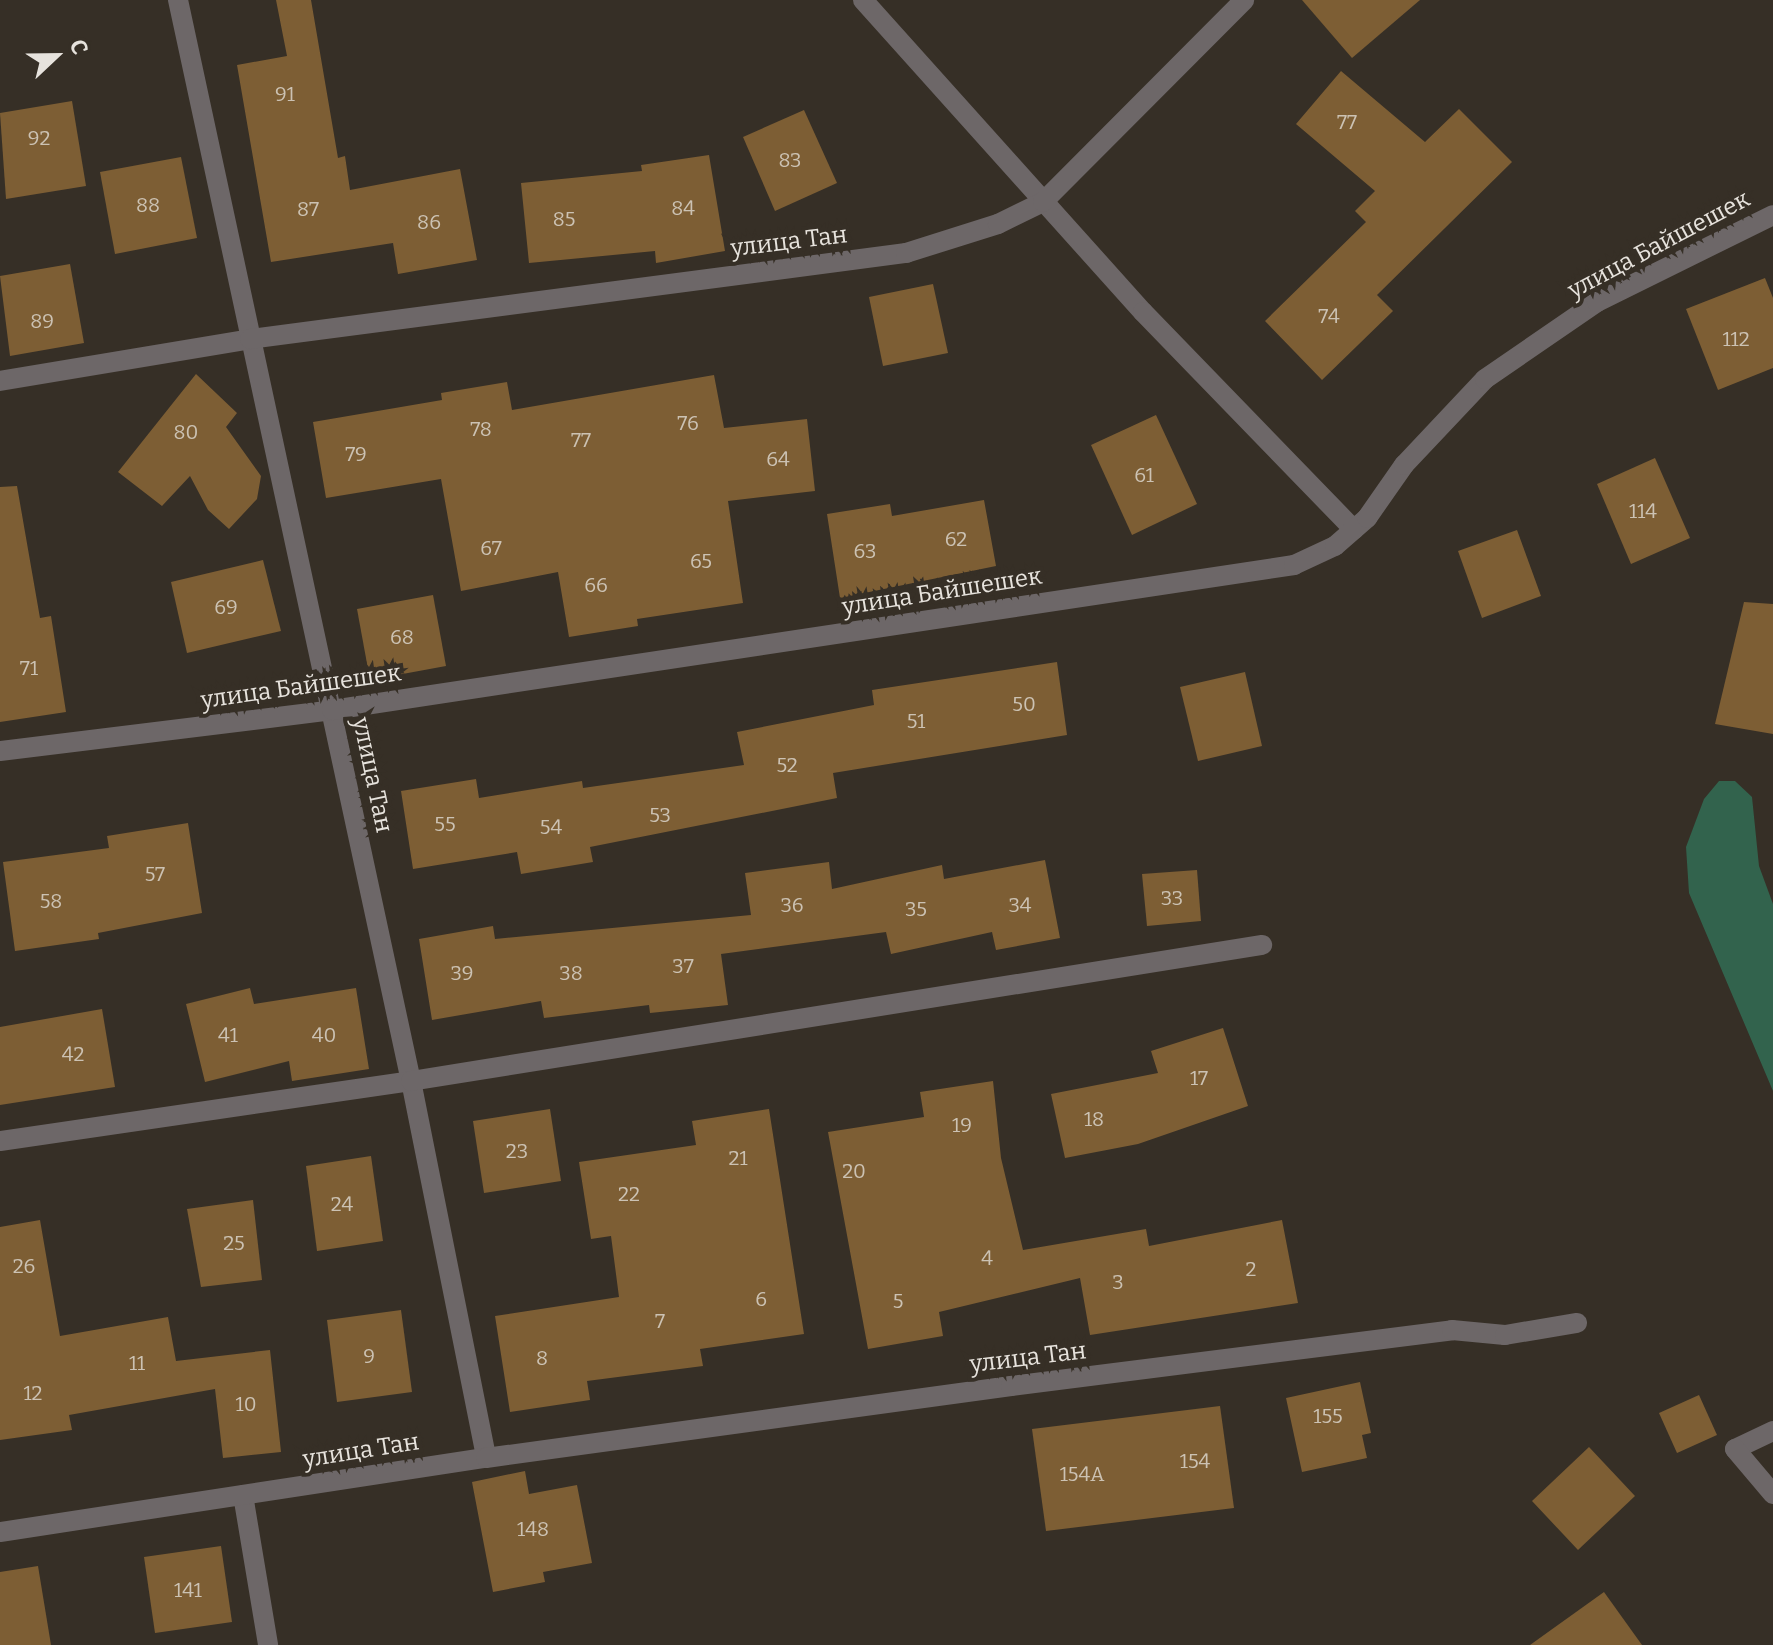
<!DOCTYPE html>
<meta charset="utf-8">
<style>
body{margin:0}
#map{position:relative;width:1773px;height:1645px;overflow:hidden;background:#362f26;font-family:Bitter,serif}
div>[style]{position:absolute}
.green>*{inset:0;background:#32634d}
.building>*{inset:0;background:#7d5e34}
.minor>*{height:20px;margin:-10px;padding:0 10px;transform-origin:10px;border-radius:10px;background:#6d6768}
span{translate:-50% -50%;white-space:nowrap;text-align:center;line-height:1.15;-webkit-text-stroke:8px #362f26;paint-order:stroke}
.number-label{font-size:20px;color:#ccc2b3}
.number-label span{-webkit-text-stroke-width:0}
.street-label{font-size:24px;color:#e7e3dd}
.north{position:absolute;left:16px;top:16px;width:80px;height:80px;-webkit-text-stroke:6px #362f26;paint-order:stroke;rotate:68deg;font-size:22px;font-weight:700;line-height:32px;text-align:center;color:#e7e3dd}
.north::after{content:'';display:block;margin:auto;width:28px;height:36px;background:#e7e3dd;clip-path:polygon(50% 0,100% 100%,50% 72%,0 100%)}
</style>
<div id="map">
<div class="green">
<div style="clip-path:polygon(1719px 781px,1735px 781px,1752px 797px,1759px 866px,1773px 904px,1773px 1091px,1689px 893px,1686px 847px,1704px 799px)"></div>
</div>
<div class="building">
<div style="clip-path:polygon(276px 0,311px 0,338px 158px,345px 156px,350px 190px,460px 169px,477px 260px,398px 274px,393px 243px,271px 262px,237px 65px,287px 56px)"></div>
<div style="clip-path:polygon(1302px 0,1420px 0,1352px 58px)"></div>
<div style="clip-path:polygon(1341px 71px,1425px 142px,1459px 109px,1512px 162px,1377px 295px,1393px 311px,1322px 380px,1265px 321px,1366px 222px,1355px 211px,1375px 191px,1296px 124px)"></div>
<div style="clip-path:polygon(72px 101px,86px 186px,6px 199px,0 113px)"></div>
<div style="clip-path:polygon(804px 110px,837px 183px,775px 211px,743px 137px)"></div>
<div style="clip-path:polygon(709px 155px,725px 251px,656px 263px,655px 251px,529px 263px,521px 183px,642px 171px,641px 165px)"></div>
<div style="clip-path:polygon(181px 157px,197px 238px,115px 254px,100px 172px)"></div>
<div style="clip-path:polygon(70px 264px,84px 343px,10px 356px,0 276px)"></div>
<div style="clip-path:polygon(1765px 278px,1773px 298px,1773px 368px,1718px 390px,1686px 309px)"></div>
<div style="clip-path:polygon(933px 284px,948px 353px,883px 366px,869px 297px)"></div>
<div style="clip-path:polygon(196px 374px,237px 413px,226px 427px,261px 476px,257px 499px,229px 529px,208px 510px,190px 476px,162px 506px,118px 472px)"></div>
<div style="clip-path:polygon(714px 375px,724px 428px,807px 419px,815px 491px,728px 501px,743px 603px,637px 619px,638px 626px,569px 637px,558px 572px,461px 591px,441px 479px,326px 498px,313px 422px,442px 400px,441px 393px,507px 382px,512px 410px)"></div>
<div style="clip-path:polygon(1156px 415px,1197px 504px,1132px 535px,1091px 445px)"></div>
<div style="clip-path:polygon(1655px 458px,1690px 538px,1631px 564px,1597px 484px)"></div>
<div style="clip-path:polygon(17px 486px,40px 618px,51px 616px,66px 712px,0 722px,0 487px)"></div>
<div style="clip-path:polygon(984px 500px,996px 566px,840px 598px,827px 514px,890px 504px,892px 516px)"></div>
<div style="clip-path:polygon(1517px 530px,1541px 596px,1482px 618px,1458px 551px)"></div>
<div style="clip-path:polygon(263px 560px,281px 631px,187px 653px,171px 582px)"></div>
<div style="clip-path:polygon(433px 595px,446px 666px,370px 680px,357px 609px)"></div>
<div style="clip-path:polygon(1744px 602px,1773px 604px,1773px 734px,1715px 724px)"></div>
<div style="clip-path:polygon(1057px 662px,1067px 735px,833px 773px,837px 798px,590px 847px,593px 862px,521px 874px,517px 852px,413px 869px,401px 791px,476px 779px,479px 798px,582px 781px,583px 788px,744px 765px,737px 732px,874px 705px,872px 690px)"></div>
<div style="clip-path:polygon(1245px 672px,1262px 746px,1198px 761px,1180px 687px)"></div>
<div style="clip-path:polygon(188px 823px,202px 913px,98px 933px,99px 939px,15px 951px,3px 862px,109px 848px,107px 836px)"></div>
<div style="clip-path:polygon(1045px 860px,1060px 938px,996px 950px,992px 932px,891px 954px,886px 932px,721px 954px,728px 1005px,650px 1013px,649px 1005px,544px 1018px,541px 1001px,432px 1020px,419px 939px,493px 926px,495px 939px,751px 915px,745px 873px,829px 862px,832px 889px,942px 865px,944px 879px)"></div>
<div style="clip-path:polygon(1197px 870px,1201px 921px,1147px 926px,1142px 874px)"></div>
<div style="clip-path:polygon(250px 988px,254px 1004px,356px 988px,369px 1069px,292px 1081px,289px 1061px,205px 1082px,186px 1004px)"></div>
<div style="clip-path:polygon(102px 1009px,115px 1087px,0 1105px,0 1027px)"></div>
<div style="clip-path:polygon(1223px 1028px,1248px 1106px,1138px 1144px,1065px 1158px,1051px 1094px,1158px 1073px,1151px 1051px)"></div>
<div style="clip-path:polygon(993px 1081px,1001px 1158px,1023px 1250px,1146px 1229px,1149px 1246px,1282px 1220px,1298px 1303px,1090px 1335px,1080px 1278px,939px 1312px,943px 1336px,868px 1349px,828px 1132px,924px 1117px,920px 1092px)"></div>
<div style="clip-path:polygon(550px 1109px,561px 1181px,484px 1193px,473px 1121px)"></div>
<div style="clip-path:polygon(769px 1109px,804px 1334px,700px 1349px,703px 1366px,587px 1381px,590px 1400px,510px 1412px,495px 1316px,619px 1297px,611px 1236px,591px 1239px,579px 1162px,696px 1145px,692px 1121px)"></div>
<div style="clip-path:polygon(371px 1156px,383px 1241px,317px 1251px,306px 1166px)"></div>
<div style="clip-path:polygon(253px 1200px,262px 1280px,201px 1287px,187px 1209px)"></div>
<div style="clip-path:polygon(40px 1220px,60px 1336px,168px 1317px,176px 1361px,270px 1350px,281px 1452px,223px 1458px,215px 1389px,69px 1415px,72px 1430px,0 1440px,0 1227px)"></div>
<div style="clip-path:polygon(401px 1310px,412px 1392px,337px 1402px,327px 1320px)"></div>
<div style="clip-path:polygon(1360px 1382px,1371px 1433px,1362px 1435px,1367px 1458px,1302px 1472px,1286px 1398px)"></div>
<div style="clip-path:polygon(1699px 1395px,1717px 1435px,1677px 1453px,1659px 1413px)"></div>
<div style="clip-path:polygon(1220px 1406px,1234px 1508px,1046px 1531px,1032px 1429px)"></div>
<div style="clip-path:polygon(1589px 1447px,1635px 1496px,1578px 1550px,1532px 1501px)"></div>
<div style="clip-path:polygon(525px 1471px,529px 1494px,577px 1485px,592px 1563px,543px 1572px,545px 1582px,493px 1592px,472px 1482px)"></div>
<div style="clip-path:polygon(221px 1546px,232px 1622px,155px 1633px,144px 1557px)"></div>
<div style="clip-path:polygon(38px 1566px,51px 1645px,0 1645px,0 1572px)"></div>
<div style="clip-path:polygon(1604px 1592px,1642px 1645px,1530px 1645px)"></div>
</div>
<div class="minor">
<div style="left:178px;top:0;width:1106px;rotate:77.84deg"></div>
<div style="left:411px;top:1081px;width:384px;rotate:78.7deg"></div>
<div style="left:863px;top:0;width:419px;rotate:48.1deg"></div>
<div style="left:1143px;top:312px;width:303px;rotate:45.9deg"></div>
<div style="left:0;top:381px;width:254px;rotate:-9.5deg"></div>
<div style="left:250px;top:339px;width:662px;rotate:-7.47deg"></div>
<div style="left:906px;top:253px;width:96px;rotate:-17.5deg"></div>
<div style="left:998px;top:224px;width:50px;rotate:-26.1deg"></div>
<div style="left:1043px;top:202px;width:285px;rotate:-45.1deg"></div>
<div style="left:0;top:751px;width:335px;rotate:-7deg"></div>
<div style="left:332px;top:710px;width:973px;rotate:-8.57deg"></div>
<div style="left:1294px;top:565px;width:45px;rotate:-24.9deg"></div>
<div style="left:1335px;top:546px;width:43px;rotate:-41.2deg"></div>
<div style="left:1367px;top:518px;width:65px;rotate:-55.1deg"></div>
<div style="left:1404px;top:465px;width:118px;rotate:-46.7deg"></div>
<div style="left:1485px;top:379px;width:136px;rotate:-34.5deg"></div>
<div style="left:1597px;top:302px;width:196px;rotate:-26.3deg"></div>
<div style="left:0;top:1141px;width:415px;rotate:-8.3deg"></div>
<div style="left:411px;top:1081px;width:862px;rotate:-9.08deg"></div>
<div style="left:1773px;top:1431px;width:42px;rotate:154.7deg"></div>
<div style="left:1735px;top:1449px;width:59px;rotate:49.8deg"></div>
<div style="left:243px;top:1495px;width:152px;rotate:80.5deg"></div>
<div style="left:0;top:1532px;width:492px;rotate:-8.7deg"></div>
<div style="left:486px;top:1458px;width:530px;rotate:-7.81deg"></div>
<div style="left:1011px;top:1386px;width:445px;rotate:-7.2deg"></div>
<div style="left:1452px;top:1330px;width:53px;rotate:5.4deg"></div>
<div style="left:1505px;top:1335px;width:73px;rotate:-9.5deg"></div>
</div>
<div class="number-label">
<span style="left:285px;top:94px">91</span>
<span style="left:1347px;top:122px">77</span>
<span style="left:39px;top:138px">92</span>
<span style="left:790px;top:160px">83</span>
<span style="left:148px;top:205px">88</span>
<span style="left:683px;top:208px">84</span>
<span style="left:308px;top:209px">87</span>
<span style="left:564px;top:219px">85</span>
<span style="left:429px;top:222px">86</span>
<span style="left:1329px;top:316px">74</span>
<span style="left:42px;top:321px">89</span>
<span style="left:1736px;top:339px">112</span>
<span style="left:688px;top:423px">76</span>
<span style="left:481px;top:429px">78</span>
<span style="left:186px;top:432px">80</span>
<span style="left:581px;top:440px">77</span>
<span style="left:356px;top:454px">79</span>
<span style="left:778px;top:459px">64</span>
<span style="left:1144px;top:475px">61</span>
<span style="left:1643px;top:511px">114</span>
<span style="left:956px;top:539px">62</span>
<span style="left:491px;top:548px">67</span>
<span style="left:865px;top:551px">63</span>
<span style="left:701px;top:561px">65</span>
<span style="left:596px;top:585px">66</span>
<span style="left:226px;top:607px">69</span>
<span style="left:402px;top:637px">68</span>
<span style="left:29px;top:668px">71</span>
<span style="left:1024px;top:704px">50</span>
<span style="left:916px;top:721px">51</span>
<span style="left:787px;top:765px">52</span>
<span style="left:660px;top:815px">53</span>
<span style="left:445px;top:824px">55</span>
<span style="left:551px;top:827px">54</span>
<span style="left:155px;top:874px">57</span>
<span style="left:1172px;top:898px">33</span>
<span style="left:51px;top:901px">58</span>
<span style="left:792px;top:905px">36</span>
<span style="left:1020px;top:905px">34</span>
<span style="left:916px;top:909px">35</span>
<span style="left:683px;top:966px">37</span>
<span style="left:462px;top:973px">39</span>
<span style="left:571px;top:973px">38</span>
<span style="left:228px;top:1035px">41</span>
<span style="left:324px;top:1035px">40</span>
<span style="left:73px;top:1054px">42</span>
<span style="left:1199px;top:1078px">17</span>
<span style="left:1094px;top:1119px">18</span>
<span style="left:962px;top:1125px">19</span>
<span style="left:517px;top:1151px">23</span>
<span style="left:738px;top:1158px">21</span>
<span style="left:854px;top:1171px">20</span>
<span style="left:629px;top:1194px">22</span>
<span style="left:342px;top:1204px">24</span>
<span style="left:234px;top:1243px">25</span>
<span style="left:987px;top:1258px">4</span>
<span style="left:24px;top:1266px">26</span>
<span style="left:1251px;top:1269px">2</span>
<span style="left:1118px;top:1282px">3</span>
<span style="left:761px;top:1299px">6</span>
<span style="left:898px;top:1301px">5</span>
<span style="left:660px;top:1321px">7</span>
<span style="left:369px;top:1356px">9</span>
<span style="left:542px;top:1358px">8</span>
<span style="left:137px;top:1363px">11</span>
<span style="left:33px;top:1393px">12</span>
<span style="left:246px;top:1404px">10</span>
<span style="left:1328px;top:1416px">155</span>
<span style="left:1195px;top:1461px">154</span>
<span style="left:1082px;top:1474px">154А</span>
<span style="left:533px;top:1529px">148</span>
<span style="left:188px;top:1590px">141</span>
</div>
<div class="street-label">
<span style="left:789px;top:242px;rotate:-7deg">улица Тан</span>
<span style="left:1659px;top:245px;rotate:-28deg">улица Байшешек</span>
<span style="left:942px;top:592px;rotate:-9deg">улица Байшешек</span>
<span style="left:301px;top:687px;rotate:-8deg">улица Байшешек</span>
<span style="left:372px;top:775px;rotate:78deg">улица Тан</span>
<span style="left:1028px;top:1358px;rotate:-7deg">улица Тан</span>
<span style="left:361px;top:1451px;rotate:-9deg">улица Тан</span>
</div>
<div class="north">С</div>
</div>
